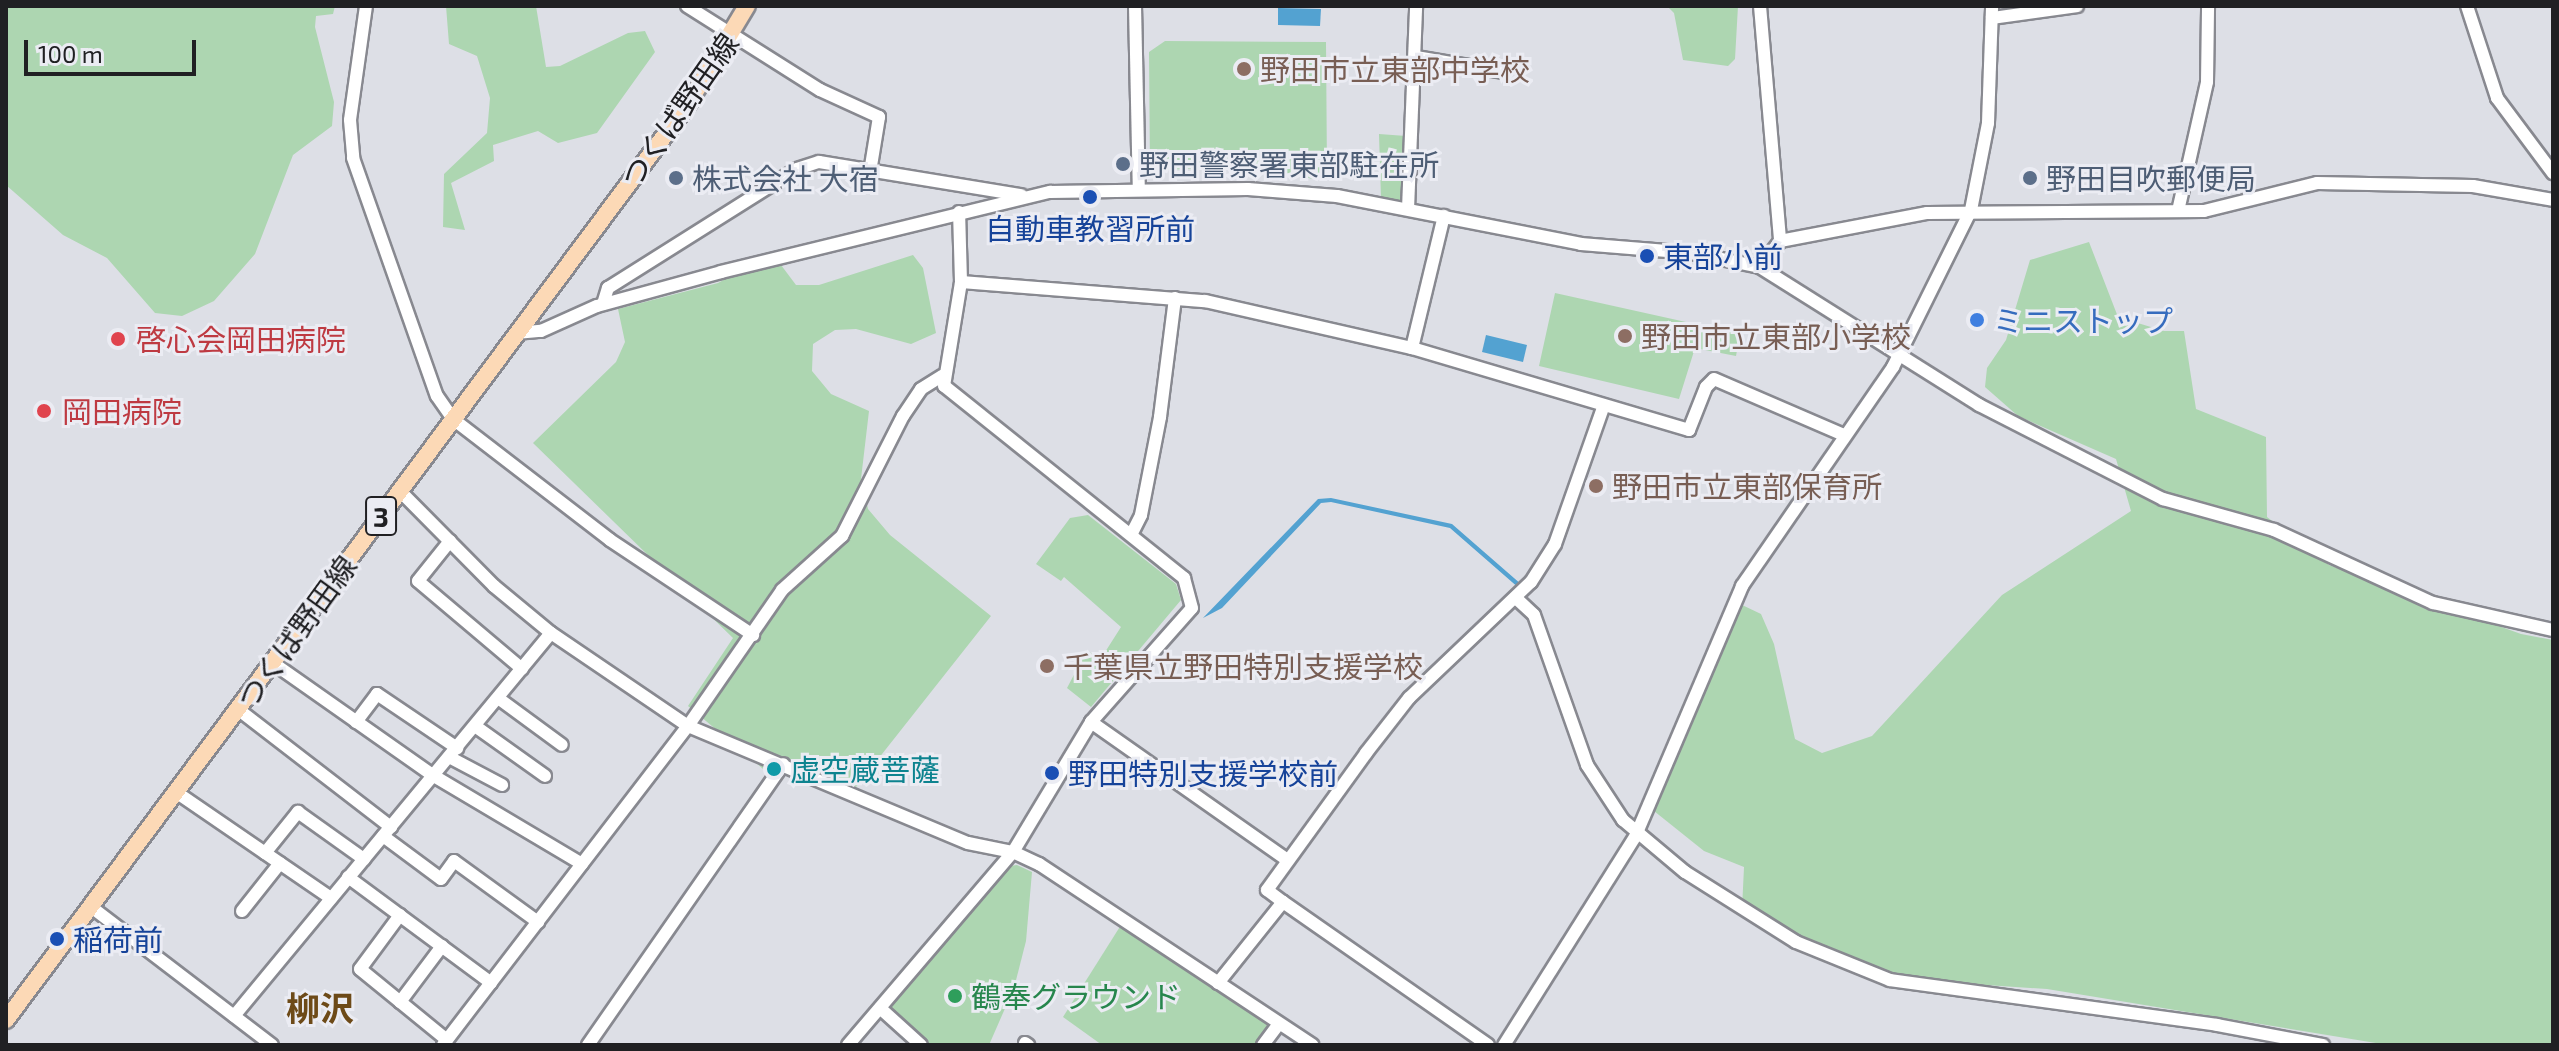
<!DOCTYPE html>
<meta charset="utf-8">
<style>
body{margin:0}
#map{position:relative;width:2559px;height:1051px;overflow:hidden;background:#dddfe6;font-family:"Exo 2","Noto Sans JP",sans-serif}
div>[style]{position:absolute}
.green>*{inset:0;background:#add6b1}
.water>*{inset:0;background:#53a2d1}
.roads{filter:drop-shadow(2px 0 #888990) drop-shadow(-2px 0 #888990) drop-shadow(0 2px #888990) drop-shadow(0 -2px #888990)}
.minor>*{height:12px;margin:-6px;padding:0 6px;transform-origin:6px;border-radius:6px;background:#fff}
.major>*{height:16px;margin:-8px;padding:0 8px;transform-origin:8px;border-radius:8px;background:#fcd9b6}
.dots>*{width:22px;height:22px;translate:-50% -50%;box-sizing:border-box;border:4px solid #ebecf3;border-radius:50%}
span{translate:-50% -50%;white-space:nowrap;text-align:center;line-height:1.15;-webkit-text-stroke:6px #ebecf3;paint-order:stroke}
.shield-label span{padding:2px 6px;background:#ebecf3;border:2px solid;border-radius:6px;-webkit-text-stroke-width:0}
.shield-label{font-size:28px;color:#202023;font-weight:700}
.education-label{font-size:30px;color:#785e54}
.left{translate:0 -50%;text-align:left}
.street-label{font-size:30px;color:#202023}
.service-label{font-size:30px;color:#4e5e75}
.transit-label{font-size:30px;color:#164399}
.shop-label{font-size:30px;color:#366cbe}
.health-label{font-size:30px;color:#be3a42}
.culture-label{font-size:30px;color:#0d838f}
.leisure-label{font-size:30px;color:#27864d}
.quarter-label{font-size:34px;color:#6d4a18;font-weight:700}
.frame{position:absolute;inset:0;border:8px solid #202023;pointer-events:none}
.scale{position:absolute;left:24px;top:40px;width:172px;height:36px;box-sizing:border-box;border:4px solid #202023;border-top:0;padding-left:10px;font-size:24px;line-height:28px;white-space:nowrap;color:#202023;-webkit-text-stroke:6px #ebecf3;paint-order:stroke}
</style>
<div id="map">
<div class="green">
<div style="clip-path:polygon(6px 6px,335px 6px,333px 14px,316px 16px,315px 27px,334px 102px,332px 126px,293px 155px,255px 254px,214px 301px,182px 316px,155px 313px,107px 258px,63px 235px,6px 185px)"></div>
<div style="clip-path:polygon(446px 6px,536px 6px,546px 67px,560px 66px,628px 33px,645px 31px,655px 52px,597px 133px,558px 143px,538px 131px,493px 145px,494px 161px,451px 183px,465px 230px,443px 227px,444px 174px,487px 133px,490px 98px,477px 56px,449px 44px)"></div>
<div style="clip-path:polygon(1667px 6px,1738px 6px,1735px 59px,1728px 66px,1683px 60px,1674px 13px)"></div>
<div style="clip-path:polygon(1165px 41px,1326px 42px,1327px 174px,1313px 179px,1260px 167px,1150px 170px,1149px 52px)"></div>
<div style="clip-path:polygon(1379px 134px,1406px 136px,1405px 203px,1381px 199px)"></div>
<div style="clip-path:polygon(2089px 242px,2118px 317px,2164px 331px,2184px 331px,2196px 409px,2266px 437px,2267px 517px,2329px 565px,2521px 634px,2553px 640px,2553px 1045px,2388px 1045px,2047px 989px,1868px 977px,1782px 937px,1742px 909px,1744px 867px,1704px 851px,1654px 811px,1740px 604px,1761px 614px,1774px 644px,1795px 739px,1822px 753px,1872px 736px,2002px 595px,2131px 511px,2116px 459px,2018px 416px,1985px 387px,1987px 368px,2006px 340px,2030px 260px)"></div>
<div style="clip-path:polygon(772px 253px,796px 285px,819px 285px,913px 255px,923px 268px,936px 333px,911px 344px,856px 329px,835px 330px,813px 344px,812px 371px,831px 394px,869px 411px,861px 479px,868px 509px,890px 535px,991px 616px,856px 787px,788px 763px,774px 778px,688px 706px,733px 638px,533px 443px,616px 362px,625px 342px,618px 309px,718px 283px)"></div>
<div style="clip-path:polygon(1555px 293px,1740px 334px,1736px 356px,1695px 348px,1679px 399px,1539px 366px)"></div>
<div style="clip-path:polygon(1088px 515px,1176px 584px,1181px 600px,1091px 707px,1067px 688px,1087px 650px,1100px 660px,1121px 627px,1064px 577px,1061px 581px,1036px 564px,1070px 518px)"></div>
<div style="clip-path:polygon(1017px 865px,1032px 872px,1026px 941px,1014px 988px,989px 1045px,926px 1045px,888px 1009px,1010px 866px)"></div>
<div style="clip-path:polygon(1121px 925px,1268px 1024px,1256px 1045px,1102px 1045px,1063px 1017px)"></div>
</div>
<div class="water">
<div style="clip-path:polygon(1278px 8px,1321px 9px,1320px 26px,1278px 25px)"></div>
<div style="clip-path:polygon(1486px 335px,1527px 345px,1523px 362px,1482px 352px)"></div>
<div style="clip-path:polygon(1331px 498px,1452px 524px,1522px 585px,1520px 589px,1450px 528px,1331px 502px,1321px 503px,1222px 608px,1203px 618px,1318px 499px)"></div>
</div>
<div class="roads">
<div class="minor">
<div style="left:366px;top:6px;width:115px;rotate:98deg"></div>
<div style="left:350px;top:120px;width:38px;rotate:85deg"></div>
<div style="left:353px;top:158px;width:252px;rotate:70.6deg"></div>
<div style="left:437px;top:396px;width:28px;rotate:55deg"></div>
<div style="left:453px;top:419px;width:198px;rotate:37.6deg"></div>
<div style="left:610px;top:540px;width:172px;rotate:33.6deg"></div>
<div style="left:687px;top:6px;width:157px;rotate:32.3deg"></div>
<div style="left:820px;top:90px;width:65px;rotate:24.6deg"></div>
<div style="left:879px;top:117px;width:56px;rotate:99.3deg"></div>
<div style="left:1135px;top:6px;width:184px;rotate:88.8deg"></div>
<div style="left:1760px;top:6px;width:236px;rotate:85.1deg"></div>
<div style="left:2467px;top:6px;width:97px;rotate:71.9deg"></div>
<div style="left:2497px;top:98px;width:94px;rotate:53.3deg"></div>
<div style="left:1992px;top:18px;width:86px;rotate:-8deg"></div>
<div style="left:1416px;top:57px;width:89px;rotate:9.7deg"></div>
<div style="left:1408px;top:209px;width:203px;rotate:-87.7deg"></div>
<div style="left:2178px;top:211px;width:132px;rotate:-77.3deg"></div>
<div style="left:2207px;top:82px;width:76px;rotate:-89.2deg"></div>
<div style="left:1760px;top:267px;width:33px;rotate:-52deg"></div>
<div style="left:1780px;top:241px;width:150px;rotate:-10.8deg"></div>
<div style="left:1927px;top:213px;width:277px;rotate:-0.4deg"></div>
<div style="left:2204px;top:211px;width:116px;rotate:-13.9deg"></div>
<div style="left:2317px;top:183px;width:156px;rotate:1.1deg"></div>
<div style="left:2473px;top:186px;width:81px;rotate:9.9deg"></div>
<div style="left:961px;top:282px;width:245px;rotate:4.5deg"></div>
<div style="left:1205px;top:301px;width:212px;rotate:12.8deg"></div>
<div style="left:1412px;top:348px;width:289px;rotate:16.5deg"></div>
<div style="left:1689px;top:430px;width:46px;rotate:-68.4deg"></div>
<div style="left:1706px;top:387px;width:11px;rotate:-45deg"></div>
<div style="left:1714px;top:379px;width:142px;rotate:23.3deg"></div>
<div style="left:603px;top:304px;width:17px;rotate:-73deg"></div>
<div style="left:608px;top:288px;width:223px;rotate:-32.2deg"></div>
<div style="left:797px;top:169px;width:23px;rotate:-18deg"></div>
<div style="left:819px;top:162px;width:205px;rotate:9.3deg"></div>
<div style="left:516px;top:333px;width:25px;rotate:-5deg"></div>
<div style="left:541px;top:331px;width:61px;rotate:-24.1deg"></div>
<div style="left:597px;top:306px;width:129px;rotate:-15.3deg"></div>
<div style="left:721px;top:272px;width:339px;rotate:-13.7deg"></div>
<div style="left:1050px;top:192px;width:198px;rotate:-0.9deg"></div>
<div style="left:1248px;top:189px;width:89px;rotate:4.5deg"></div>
<div style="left:1337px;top:196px;width:249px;rotate:11.1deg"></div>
<div style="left:1581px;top:244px;width:111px;rotate:4.6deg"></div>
<div style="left:1692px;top:253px;width:69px;rotate:11.6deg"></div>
<div style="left:1760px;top:267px;width:259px;rotate:32.2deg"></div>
<div style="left:1979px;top:405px;width:207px;rotate:27.1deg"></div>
<div style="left:2163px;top:499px;width:115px;rotate:15.6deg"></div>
<div style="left:2274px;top:530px;width:175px;rotate:24.7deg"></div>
<div style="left:2433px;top:603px;width:123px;rotate:12.7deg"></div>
<div style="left:1412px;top:348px;width:136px;rotate:-76.4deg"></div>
<div style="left:400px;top:491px;width:134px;rotate:45.3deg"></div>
<div style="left:494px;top:586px;width:74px;rotate:39.5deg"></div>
<div style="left:551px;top:633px;width:166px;rotate:34.2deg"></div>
<div style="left:688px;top:726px;width:303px;rotate:22.7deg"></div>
<div style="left:968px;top:843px;width:46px;rotate:11.3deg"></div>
<div style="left:1013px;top:852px;width:29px;rotate:25deg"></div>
<div style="left:1039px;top:864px;width:328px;rotate:33.5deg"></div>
<div style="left:1131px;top:535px;width:22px;rotate:-63deg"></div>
<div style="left:1141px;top:515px;width:100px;rotate:-79deg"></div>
<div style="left:1160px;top:417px;width:120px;rotate:-82.8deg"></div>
<div style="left:450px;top:541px;width:51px;rotate:128.7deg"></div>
<div style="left:418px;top:581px;width:136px;rotate:40.2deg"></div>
<div style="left:1517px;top:599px;width:23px;rotate:43deg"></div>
<div style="left:1534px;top:615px;width:159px;rotate:70.5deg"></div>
<div style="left:1587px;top:765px;width:66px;rotate:56.8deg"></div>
<div style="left:1623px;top:820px;width:81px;rotate:40deg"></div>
<div style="left:1685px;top:872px;width:131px;rotate:32.2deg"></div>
<div style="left:1796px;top:942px;width:101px;rotate:22deg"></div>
<div style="left:1890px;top:980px;width:330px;rotate:7.8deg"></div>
<div style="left:2217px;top:1025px;width:108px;rotate:10.7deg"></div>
<div style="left:273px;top:663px;width:197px;rotate:35.1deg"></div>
<div style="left:434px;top:776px;width:172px;rotate:30.7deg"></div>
<div style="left:498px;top:698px;width:79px;rotate:36.3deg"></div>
<div style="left:239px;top:710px;width:192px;rotate:37.6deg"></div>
<div style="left:356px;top:722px;width:35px;rotate:-53deg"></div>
<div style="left:377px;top:694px;width:97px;rotate:34deg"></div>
<div style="left:1091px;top:722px;width:240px;rotate:35.1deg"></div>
<div style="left:475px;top:726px;width:86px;rotate:35.5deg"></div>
<div style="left:449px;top:757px;width:60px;rotate:27.8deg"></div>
<div style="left:176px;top:792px;width:188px;rotate:34.4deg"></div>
<div style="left:383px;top:836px;width:72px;rotate:36.6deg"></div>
<div style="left:441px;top:879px;width:22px;rotate:-54deg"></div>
<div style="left:454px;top:861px;width:104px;rotate:36deg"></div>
<div style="left:265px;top:853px;width:53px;rotate:-51.2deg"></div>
<div style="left:298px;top:812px;width:81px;rotate:35.5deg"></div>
<div style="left:348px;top:877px;width:178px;rotate:36.5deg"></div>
<div style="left:1283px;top:902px;width:250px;rotate:34.9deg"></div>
<div style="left:90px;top:906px;width:229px;rotate:37.4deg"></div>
<div style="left:242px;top:911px;width:61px;rotate:-51.6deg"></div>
<div style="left:400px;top:915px;width:67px;rotate:126.5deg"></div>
<div style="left:360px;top:969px;width:112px;rotate:39.2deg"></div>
<div style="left:1218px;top:983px;width:104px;rotate:-51.3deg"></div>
<div style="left:1283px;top:902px;width:20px;rotate:-143deg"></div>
<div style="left:1267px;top:890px;width:169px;rotate:-54.1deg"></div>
<div style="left:1366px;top:753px;width:70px;rotate:-52deg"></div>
<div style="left:1409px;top:698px;width:168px;rotate:-43.6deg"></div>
<div style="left:1531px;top:582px;width:45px;rotate:-57.7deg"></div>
<div style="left:1555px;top:544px;width:147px;rotate:-70.6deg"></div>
<div style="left:400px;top:1002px;width:70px;rotate:-53.1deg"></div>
<div style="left:880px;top:1008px;width:55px;rotate:42.1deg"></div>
<div style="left:234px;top:1016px;width:497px;rotate:-50.4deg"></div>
<div style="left:1025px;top:1043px;width:4px;rotate:34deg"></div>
<div style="left:443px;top:1045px;width:402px;rotate:-52.5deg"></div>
<div style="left:688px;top:726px;width:165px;rotate:-55.3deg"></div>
<div style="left:782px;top:590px;width:81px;rotate:-42deg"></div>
<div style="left:842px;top:536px;width:135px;rotate:-63.1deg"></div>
<div style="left:903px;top:416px;width:32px;rotate:-56deg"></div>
<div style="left:921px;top:389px;width:25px;rotate:-32deg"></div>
<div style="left:588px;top:1045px;width:342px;rotate:-55.2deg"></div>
<div style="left:848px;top:1045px;width:254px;rotate:-49.5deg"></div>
<div style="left:1013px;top:852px;width:152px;rotate:-59deg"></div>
<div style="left:1091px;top:722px;width:152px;rotate:-48.5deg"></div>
<div style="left:1192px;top:608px;width:31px;rotate:-105deg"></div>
<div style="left:1184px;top:578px;width:307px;rotate:-141.3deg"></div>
<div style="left:944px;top:386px;width:105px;rotate:-80.7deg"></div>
<div style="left:961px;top:282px;width:70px;rotate:-91.6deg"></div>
<div style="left:1263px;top:1045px;width:26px;rotate:-53deg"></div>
<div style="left:1504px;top:1045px;width:248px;rotate:-57.8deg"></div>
<div style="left:1636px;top:835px;width:271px;rotate:-66.9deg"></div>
<div style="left:1742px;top:586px;width:266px;rotate:-55.4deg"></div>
<div style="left:1893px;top:367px;width:175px;rotate:-63.6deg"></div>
<div style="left:1971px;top:210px;width:89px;rotate:-78.9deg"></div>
<div style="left:1988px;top:123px;width:117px;rotate:-88deg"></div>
</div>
<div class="major">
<div style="left:6px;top:1020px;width:1142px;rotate:-53.33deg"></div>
<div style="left:688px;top:104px;width:114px;rotate:-59deg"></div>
</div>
</div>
<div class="dots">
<div style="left:1244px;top:69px;background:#8d6e63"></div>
<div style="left:1123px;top:164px;background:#5c6f8a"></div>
<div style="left:676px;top:178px;background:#5c6f8a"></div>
<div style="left:2030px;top:178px;background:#5c6f8a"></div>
<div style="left:1090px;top:197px;background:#1a4fb4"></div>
<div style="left:1647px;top:256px;background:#1a4fb4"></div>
<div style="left:1977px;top:320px;background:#3f7fe0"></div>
<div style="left:1625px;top:336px;background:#8d6e63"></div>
<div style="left:118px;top:339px;background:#e0444e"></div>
<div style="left:44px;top:411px;background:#e0444e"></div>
<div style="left:1596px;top:486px;background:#8d6e63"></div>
<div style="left:1047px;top:666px;background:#8d6e63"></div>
<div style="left:774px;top:769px;background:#0f9aa8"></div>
<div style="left:1052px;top:773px;background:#1a4fb4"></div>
<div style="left:57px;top:939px;background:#1a4fb4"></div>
<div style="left:955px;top:996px;background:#2e9e5b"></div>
</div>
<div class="shield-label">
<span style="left:381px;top:516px">3</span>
</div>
<div class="education-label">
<span class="left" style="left:1260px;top:69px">野田市立東部中学校</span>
<span class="left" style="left:1641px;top:336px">野田市立東部小学校</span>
<span class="left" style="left:1612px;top:486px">野田市立東部保育所</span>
<span class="left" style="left:1063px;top:666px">千葉県立野田特別支援学校</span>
</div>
<div class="street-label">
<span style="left:679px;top:110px;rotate:-55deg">つくば野田線</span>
<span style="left:296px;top:632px;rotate:-54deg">つくば野田線</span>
</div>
<div class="service-label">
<span class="left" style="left:1139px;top:164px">野田警察署東部駐在所</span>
<span class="left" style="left:692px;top:178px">株式会社 大宿</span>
<span class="left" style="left:2046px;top:178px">野田目吹郵便局</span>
</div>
<div class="transit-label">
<span style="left:1090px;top:228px">自動車教習所前</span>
<span class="left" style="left:1663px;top:256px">東部小前</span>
<span class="left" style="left:1068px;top:773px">野田特別支援学校前</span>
<span class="left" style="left:73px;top:939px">稲荷前</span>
</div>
<div class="shop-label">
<span class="left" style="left:1993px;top:320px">ミニストップ</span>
</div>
<div class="health-label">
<span class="left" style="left:136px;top:339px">啓心会岡田病院</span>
<span class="left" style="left:62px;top:411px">岡田病院</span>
</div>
<div class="culture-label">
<span class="left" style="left:790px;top:769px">虚空蔵菩薩</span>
</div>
<div class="leisure-label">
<span class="left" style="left:971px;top:996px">鶴奉グラウンド</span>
</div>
<div class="quarter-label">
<span style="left:320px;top:1008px">柳沢</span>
</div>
<div class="frame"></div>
<div class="scale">100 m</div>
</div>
